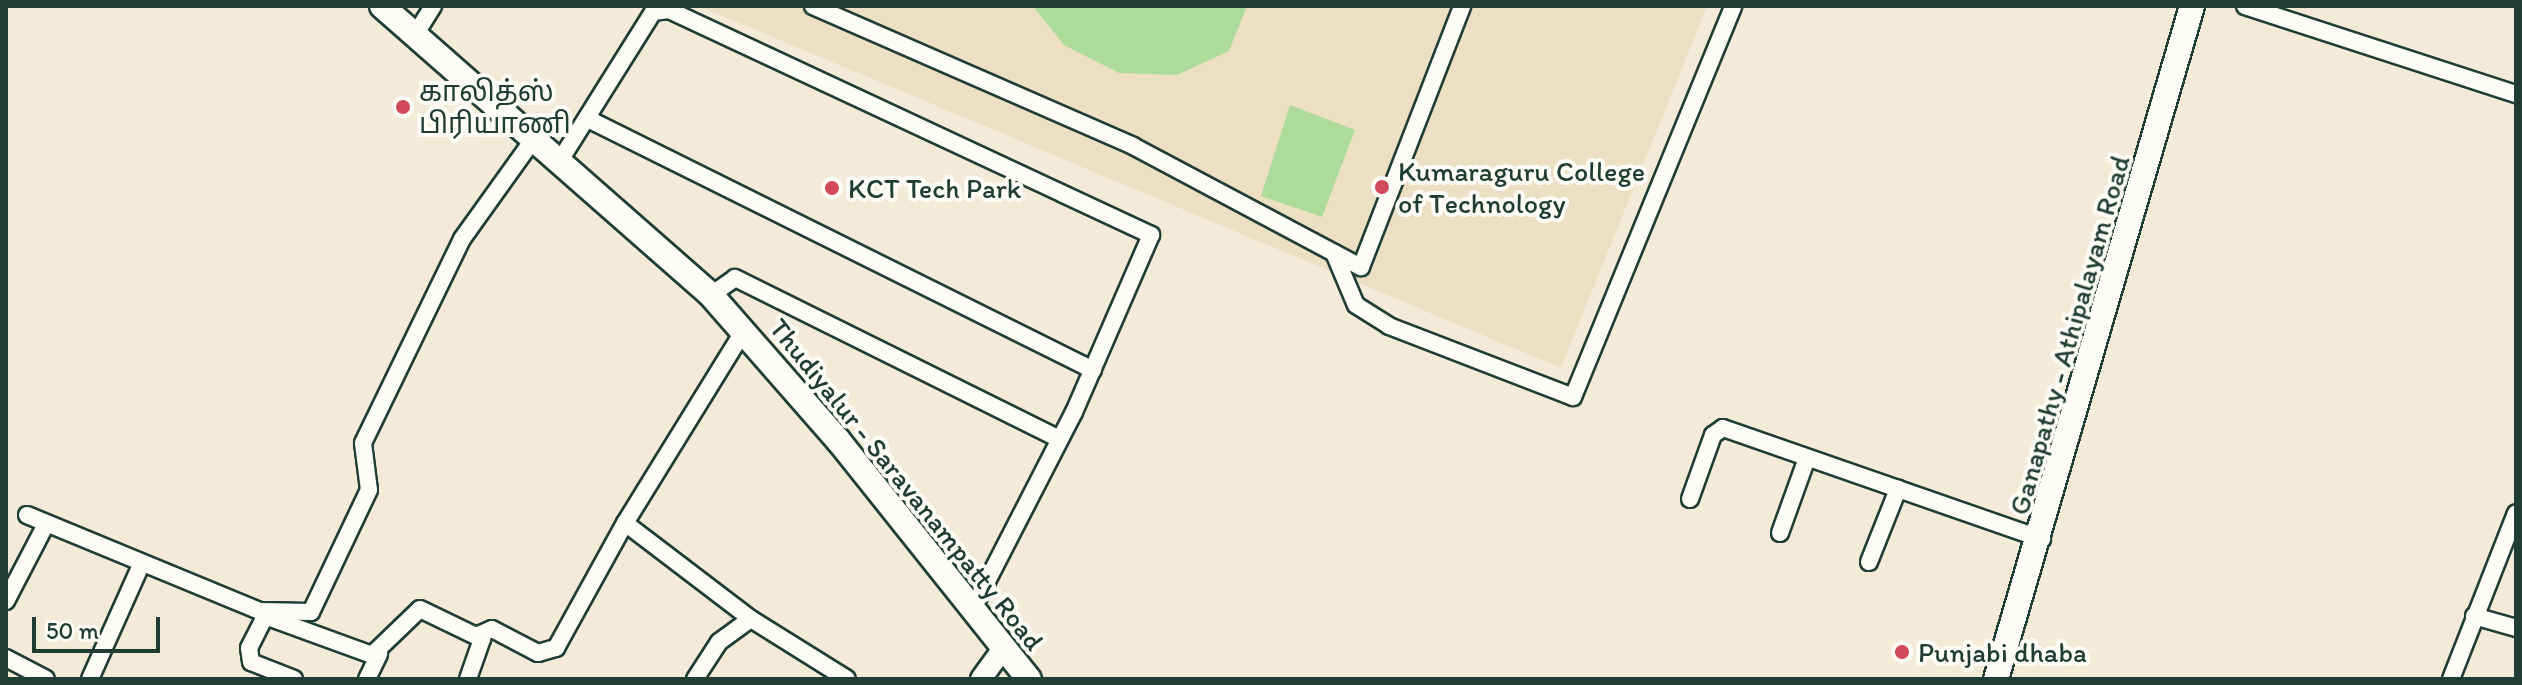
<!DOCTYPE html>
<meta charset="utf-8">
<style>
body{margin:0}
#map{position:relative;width:2522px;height:685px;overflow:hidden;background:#f3ebd8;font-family:Itim,"Noto Sans Tamil",sans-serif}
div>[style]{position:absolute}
.built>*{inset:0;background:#ecdfc3}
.green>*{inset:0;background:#acdb9b}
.roads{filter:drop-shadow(2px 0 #1f3d34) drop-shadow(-2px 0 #1f3d34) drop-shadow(0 2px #1f3d34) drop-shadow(0 -2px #1f3d34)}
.minor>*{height:16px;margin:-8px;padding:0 8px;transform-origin:8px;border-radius:8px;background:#fdfcf7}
.tertiary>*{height:20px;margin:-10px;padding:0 10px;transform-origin:10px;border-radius:10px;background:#fdfcf7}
.secondary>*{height:24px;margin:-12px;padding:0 12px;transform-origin:12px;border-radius:12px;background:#fdfcf7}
.dots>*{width:22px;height:22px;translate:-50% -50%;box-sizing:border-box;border:4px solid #fdfcf7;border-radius:50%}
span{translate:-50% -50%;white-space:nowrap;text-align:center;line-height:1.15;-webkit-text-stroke:8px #fdfcf7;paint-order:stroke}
.poi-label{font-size:28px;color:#1f3d34}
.left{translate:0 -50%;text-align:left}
.street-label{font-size:28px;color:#1f3d34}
.frame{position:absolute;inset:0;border:8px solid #1f3d34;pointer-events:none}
.scale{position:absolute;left:32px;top:617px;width:128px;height:36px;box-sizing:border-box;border:4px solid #1f3d34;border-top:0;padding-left:10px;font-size:24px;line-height:28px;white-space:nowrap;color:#1f3d34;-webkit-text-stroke:6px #fdfcf7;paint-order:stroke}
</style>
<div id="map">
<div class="built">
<div style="clip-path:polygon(699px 6px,1707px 6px,1561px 368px)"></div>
</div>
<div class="green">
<div style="clip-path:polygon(1033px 6px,1247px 6px,1229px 51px,1177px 75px,1119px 73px,1064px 45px)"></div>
<div style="clip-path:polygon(1290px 105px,1355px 130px,1322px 217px,1261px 196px)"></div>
</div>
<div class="roads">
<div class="minor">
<div style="left:813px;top:6px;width:349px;rotate:23.6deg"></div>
<div style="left:1133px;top:146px;width:258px;rotate:28deg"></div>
<div style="left:1361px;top:267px;width:280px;rotate:-68.8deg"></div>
<div style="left:2245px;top:6px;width:285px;rotate:18deg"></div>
<div style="left:415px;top:35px;width:34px;rotate:-58deg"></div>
<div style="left:588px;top:119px;width:564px;rotate:26.43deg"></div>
<div style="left:559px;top:162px;width:177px;rotate:-57.9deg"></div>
<div style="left:653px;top:12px;width:16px;rotate:-7deg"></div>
<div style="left:669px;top:10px;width:532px;rotate:25.02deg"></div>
<div style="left:1151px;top:235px;width:193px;rotate:113.5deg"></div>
<div style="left:1074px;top:412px;width:225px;rotate:117.2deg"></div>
<div style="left:1334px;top:253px;width:56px;rotate:67.1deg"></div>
<div style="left:1356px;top:305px;width:39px;rotate:32deg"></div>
<div style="left:1389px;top:326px;width:197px;rotate:21.1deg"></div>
<div style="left:1573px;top:397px;width:422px;rotate:-67.7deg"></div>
<div style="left:711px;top:295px;width:29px;rotate:-35deg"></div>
<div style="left:735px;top:278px;width:362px;rotate:26.4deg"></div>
<div style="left:743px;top:332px;width:225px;rotate:121.7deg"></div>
<div style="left:625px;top:523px;width:158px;rotate:37.3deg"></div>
<div style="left:751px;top:619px;width:113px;rotate:32deg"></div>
<div style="left:1690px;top:499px;width:68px;rotate:-70.2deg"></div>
<div style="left:1713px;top:435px;width:12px;rotate:-35deg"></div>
<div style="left:1723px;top:428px;width:338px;rotate:19.2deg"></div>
<div style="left:27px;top:515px;width:252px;rotate:22.4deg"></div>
<div style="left:260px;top:611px;width:51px;rotate:1.1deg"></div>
<div style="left:311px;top:612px;width:135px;rotate:-64.6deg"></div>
<div style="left:369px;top:490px;width:47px;rotate:-97.3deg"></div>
<div style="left:363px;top:443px;width:227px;rotate:-64.1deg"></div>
<div style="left:462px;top:239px;width:122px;rotate:-54.4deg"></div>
<div style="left:1780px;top:533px;width:80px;rotate:-70.2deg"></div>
<div style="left:1869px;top:562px;width:79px;rotate:-68.3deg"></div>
<div style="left:6px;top:601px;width:87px;rotate:-62.5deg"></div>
<div style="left:2474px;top:616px;width:44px;rotate:15.9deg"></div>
<div style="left:478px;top:635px;width:15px;rotate:-23deg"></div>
<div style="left:492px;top:629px;width:52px;rotate:27.6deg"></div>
<div style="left:538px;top:653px;width:19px;rotate:-16deg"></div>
<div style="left:556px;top:648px;width:143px;rotate:-61.1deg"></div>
<div style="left:6px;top:658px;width:45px;rotate:27.7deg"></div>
<div style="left:90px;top:679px;width:123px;rotate:-65.9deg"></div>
<div style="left:294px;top:679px;width:46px;rotate:-158.4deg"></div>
<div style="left:251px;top:662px;width:14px;rotate:-98deg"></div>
<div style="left:249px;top:648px;width:36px;rotate:-63deg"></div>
<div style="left:265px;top:616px;width:114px;rotate:20deg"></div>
<div style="left:372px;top:655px;width:66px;rotate:-43.8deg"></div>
<div style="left:420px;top:609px;width:69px;rotate:25.8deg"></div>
<div style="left:482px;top:639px;width:42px;rotate:109.3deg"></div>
<div style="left:367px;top:679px;width:28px;rotate:-64deg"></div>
<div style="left:695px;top:679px;width:44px;rotate:-57deg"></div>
<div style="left:719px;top:642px;width:39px;rotate:-36deg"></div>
<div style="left:2451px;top:679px;width:178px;rotate:-68.6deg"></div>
</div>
<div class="tertiary">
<div style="left:981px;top:679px;width:34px;rotate:-54deg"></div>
</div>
<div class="secondary">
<div style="left:382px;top:6px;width:438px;rotate:41.3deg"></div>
<div style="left:711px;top:295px;width:193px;rotate:48.8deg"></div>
<div style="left:838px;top:440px;width:306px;rotate:51.4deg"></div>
<div style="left:1996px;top:679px;width:701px;rotate:-73.76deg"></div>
</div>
</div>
<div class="dots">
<div style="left:403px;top:107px;background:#d1495b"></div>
<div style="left:1382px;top:187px;background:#d1495b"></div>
<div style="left:832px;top:188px;background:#d1495b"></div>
<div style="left:1902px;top:652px;background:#d1495b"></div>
</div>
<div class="poi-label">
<span class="left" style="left:419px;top:107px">காலித்ஸ்<br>பிரியாணி</span>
<span class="left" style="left:1398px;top:187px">Kumaraguru College<br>of Technology</span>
<span class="left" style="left:848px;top:188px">KCT Tech Park</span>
<span class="left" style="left:1918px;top:652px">Punjabi dhaba</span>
</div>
<div class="street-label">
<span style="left:2069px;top:335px;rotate:-74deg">Ganapathy - Athipalayam Road</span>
<span style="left:907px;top:484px;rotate:51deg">Thudiyalur - Saravanampatty Road</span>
</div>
<div class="frame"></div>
<div class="scale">50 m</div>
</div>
